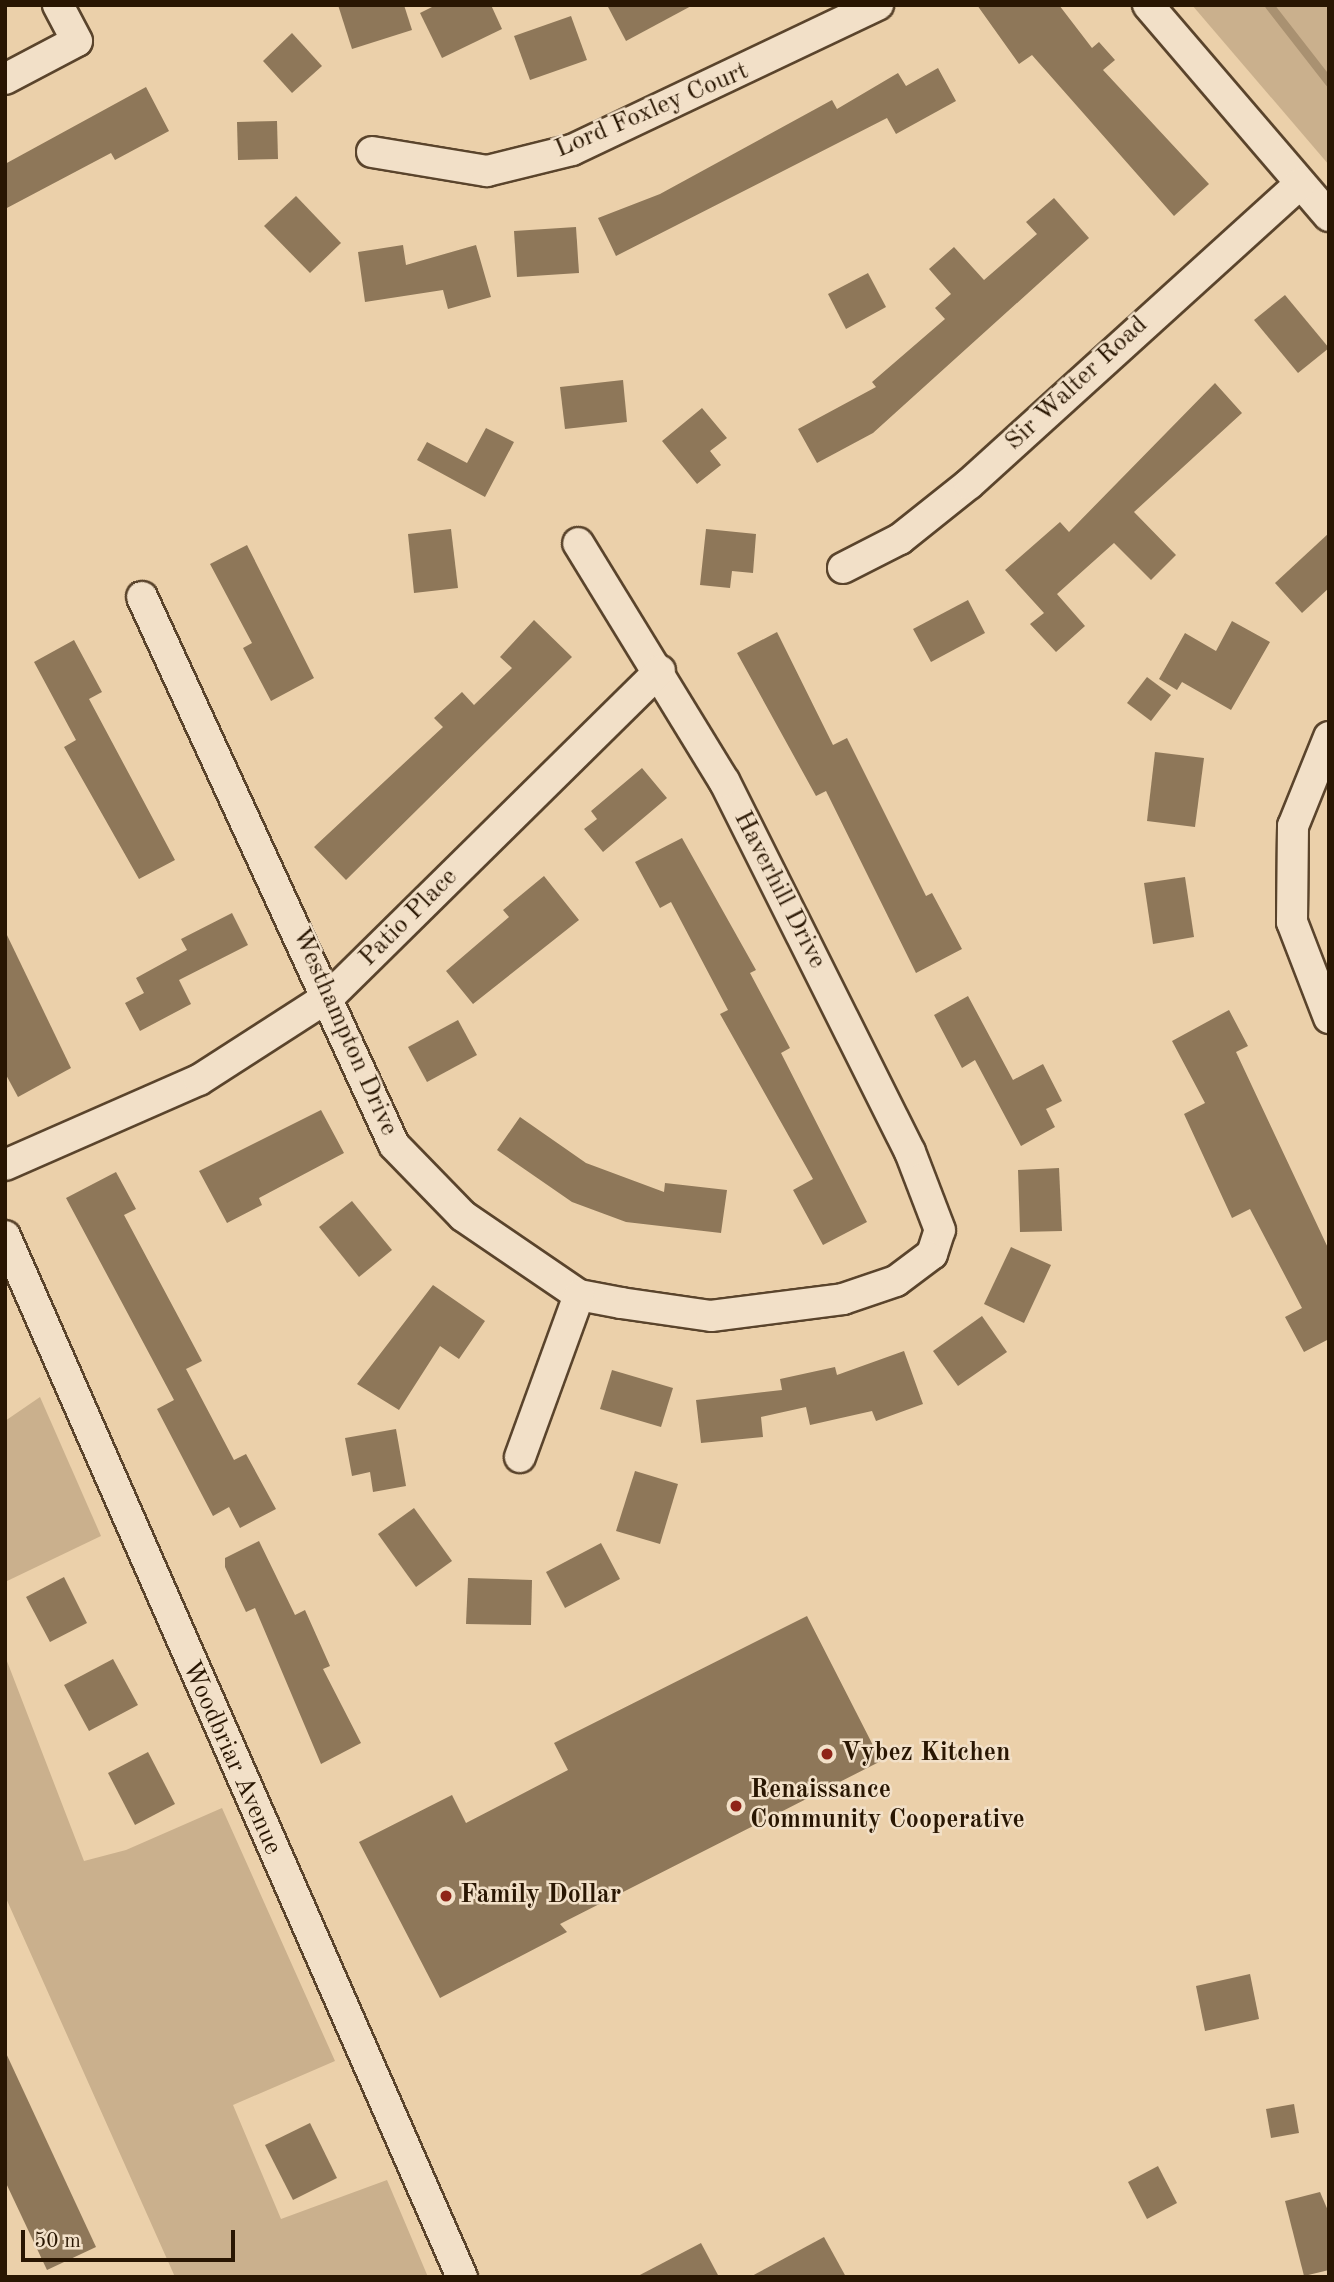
<!DOCTYPE html>
<style>
body{margin:0}
#map{position:relative;width:1334px;height:2282px;overflow:hidden;background:#ebd0aa;font-family:"Old Standard TT",serif}
div>[style]{position:absolute}
.green>*{inset:0;background:#cab08d}
.stream>*{height:9px;margin:-4.5px;padding:0 4.5px;transform-origin:4.5px;border-radius:4.5px;background:#a99171}
.building>*{inset:0;background:#8e7759}
.roads{filter:drop-shadow(2px 0 #5a442c) drop-shadow(-2px 0 #5a442c) drop-shadow(0 2px #5a442c) drop-shadow(0 -2px #5a442c)}
.minor>*{height:30px;margin:-15px;padding:0 15px;transform-origin:15px;border-radius:15px;background:#f2e0c8}
.dots>*{width:19px;height:19px;translate:-50% -50%;box-sizing:border-box;border:4px solid #f2e0c8;border-radius:50%}
span{translate:-50% -50%;white-space:nowrap;text-align:center;line-height:1.15;-webkit-text-stroke:5px #f2e0c8;paint-order:stroke}
.street-label{font-size:26px;color:#291602}
.poi-label{font-size:26px;color:#291602;font-weight:700}
.left{translate:0 -50%;text-align:left}
.frame{position:absolute;inset:0;border:7px solid #291602;pointer-events:none}
.scale{position:absolute;left:21px;top:2230px;width:214px;height:32px;box-sizing:border-box;border:4px solid #291602;border-top:0;padding-left:9px;font-size:21px;line-height:24px;white-space:nowrap;color:#291602;-webkit-text-stroke:5px #f2e0c8;paint-order:stroke}
</style>
<div id="map">
<div class="green">
<div style="clip-path:polygon(1192px 5px,1329px 5px,1329px 165px)"></div>
<div style="clip-path:polygon(40px 1397px,101px 1536px,5px 1582px,5px 1421px)"></div>
<div style="clip-path:polygon(5px 1656px,84px 1861px,126px 1850px,222px 1808px,335px 2061px,233px 2105px,281px 2219px,387px 2180px,428px 2277px,175px 2277px,5px 1896px)"></div>
</div>
<div class="stream">
<div style="left:1269px;top:5px;width:98px;rotate:52.1deg"></div>
</div>
<div class="building">
<div style="clip-path:polygon(338px 5px,404px 5px,412px 30px,352px 49px)"></div>
<div style="clip-path:polygon(436px 5px,491px 5px,502px 29px,442px 58px,420px 13px)"></div>
<div style="clip-path:polygon(607px 5px,693px 5px,626px 41px)"></div>
<div style="clip-path:polygon(977px 5px,1059px 5px,1092px 48px,1099px 42px,1115px 60px,1103px 70px,1209px 184px,1174px 216px,1032px 55px,1019px 64px)"></div>
<div style="clip-path:polygon(571px 16px,587px 60px,530px 80px,514px 36px)"></div>
<div style="clip-path:polygon(292px 33px,322px 66px,292px 93px,263px 61px)"></div>
<div style="clip-path:polygon(938px 68px,956px 101px,896px 134px,887px 118px,616px 256px,598px 218px,660px 194px,832px 100px,837px 109px,898px 73px,906px 86px)"></div>
<div style="clip-path:polygon(146px 87px,169px 131px,115px 160px,111px 153px,5px 209px,5px 164px)"></div>
<div style="clip-path:polygon(277px 121px,278px 159px,238px 160px,237px 122px)"></div>
<div style="clip-path:polygon(296px 196px,341px 243px,310px 273px,264px 226px)"></div>
<div style="clip-path:polygon(1054px 198px,1089px 238px,873px 433px,817px 463px,798px 429px,876px 387px,872px 382px,945px 319px,935px 308px,951px 294px,929px 269px,954px 247px,984px 280px,1037px 234px,1026px 222px)"></div>
<div style="clip-path:polygon(576px 227px,579px 273px,517px 277px,514px 231px)"></div>
<div style="clip-path:polygon(403px 245px,406px 265px,476px 245px,491px 297px,448px 309px,443px 290px,365px 302px,358px 252px)"></div>
<div style="clip-path:polygon(868px 273px,886px 307px,846px 329px,828px 294px)"></div>
<div style="clip-path:polygon(1285px 295px,1329px 348px,1298px 373px,1254px 320px)"></div>
<div style="clip-path:polygon(623px 380px,627px 422px,565px 429px,560px 387px)"></div>
<div style="clip-path:polygon(1215px 383px,1242px 413px,1134px 512px,1176px 555px,1151px 580px,1114px 543px,1057px 594px,1085px 626px,1056px 652px,1030px 624px,1044px 613px,1005px 570px,1060px 522px,1069px 532px)"></div>
<div style="clip-path:polygon(702px 408px,727px 438px,710px 451px,721px 465px,697px 484px,662px 441px)"></div>
<div style="clip-path:polygon(486px 428px,514px 442px,485px 497px,417px 460px,427px 442px,467px 463px)"></div>
<div style="clip-path:polygon(451px 529px,458px 588px,414px 593px,408px 534px)"></div>
<div style="clip-path:polygon(706px 529px,756px 534px,753px 573px,732px 571px,730px 588px,700px 585px)"></div>
<div style="clip-path:polygon(1329px 533px,1329px 588px,1302px 613px,1275px 583px)"></div>
<div style="clip-path:polygon(247px 545px,314px 678px,271px 701px,243px 648px,252px 643px,210px 564px)"></div>
<div style="clip-path:polygon(968px 600px,985px 633px,931px 662px,913px 629px)"></div>
<div style="clip-path:polygon(534px 620px,572px 657px,346px 880px,314px 847px,443px 727px,434px 718px,462px 692px,474px 705px,512px 668px,500px 657px)"></div>
<div style="clip-path:polygon(1232px 621px,1270px 642px,1231px 710px,1182px 682px,1177px 690px,1159px 679px,1185px 633px,1216px 651px)"></div>
<div style="clip-path:polygon(777px 632px,833px 745px,847px 738px,926px 896px,932px 893px,962px 949px,916px 973px,826px 791px,816px 796px,737px 653px)"></div>
<div style="clip-path:polygon(74px 640px,102px 692px,89px 699px,175px 860px,139px 879px,64px 747px,76px 740px,34px 662px)"></div>
<div style="clip-path:polygon(1147px 677px,1171px 695px,1151px 721px,1127px 703px)"></div>
<div style="clip-path:polygon(1155px 752px,1204px 758px,1195px 827px,1147px 821px)"></div>
<div style="clip-path:polygon(642px 768px,667px 798px,603px 852px,584px 829px,597px 819px,591px 811px)"></div>
<div style="clip-path:polygon(682px 838px,756px 970px,750px 973px,790px 1048px,781px 1053px,867px 1222px,823px 1245px,793px 1190px,813px 1179px,720px 1014px,728px 1010px,671px 902px,660px 908px,635px 862px)"></div>
<div style="clip-path:polygon(544px 876px,579px 920px,473px 1004px,446px 971px,509px 917px,503px 910px)"></div>
<div style="clip-path:polygon(1185px 877px,1194px 937px,1153px 944px,1144px 883px)"></div>
<div style="clip-path:polygon(232px 913px,248px 945px,179px 980px,191px 1004px,140px 1031px,125px 1003px,144px 993px,136px 978px,187px 950px,181px 939px)"></div>
<div style="clip-path:polygon(5px 931px,71px 1068px,18px 1097px,5px 1073px)"></div>
<div style="clip-path:polygon(968px 996px,1013px 1080px,1043px 1064px,1062px 1101px,1046px 1109px,1055px 1127px,1021px 1146px,975px 1060px,962px 1068px,934px 1015px)"></div>
<div style="clip-path:polygon(1229px 1010px,1248px 1046px,1236px 1052px,1329px 1250px,1329px 1339px,1304px 1352px,1285px 1317px,1302px 1308px,1250px 1209px,1232px 1218px,1184px 1114px,1205px 1103px,1172px 1041px)"></div>
<div style="clip-path:polygon(458px 1020px,477px 1055px,427px 1082px,408px 1047px)"></div>
<div style="clip-path:polygon(321px 1110px,344px 1153px,259px 1198px,262px 1205px,227px 1223px,199px 1171px)"></div>
<div style="clip-path:polygon(520px 1117px,586px 1163px,664px 1192px,665px 1183px,727px 1190px,721px 1233px,626px 1222px,572px 1202px,497px 1150px)"></div>
<div style="clip-path:polygon(1059px 1168px,1062px 1231px,1020px 1232px,1018px 1170px)"></div>
<div style="clip-path:polygon(116px 1172px,136px 1209px,124px 1215px,202px 1361px,186px 1369px,234px 1460px,246px 1454px,276px 1509px,240px 1528px,229px 1507px,213px 1516px,157px 1409px,174px 1400px,66px 1198px)"></div>
<div style="clip-path:polygon(352px 1201px,392px 1250px,359px 1277px,319px 1227px)"></div>
<div style="clip-path:polygon(1011px 1247px,1051px 1265px,1024px 1323px,984px 1304px)"></div>
<div style="clip-path:polygon(433px 1285px,485px 1321px,459px 1359px,440px 1346px,399px 1410px,357px 1384px)"></div>
<div style="clip-path:polygon(982px 1316px,1007px 1352px,958px 1386px,933px 1351px)"></div>
<div style="clip-path:polygon(904px 1351px,923px 1404px,876px 1421px,872px 1411px,810px 1425px,806px 1407px,761px 1417px,763px 1437px,701px 1443px,696px 1400px,782px 1390px,780px 1379px,835px 1367px,837px 1375px)"></div>
<div style="clip-path:polygon(612px 1370px,673px 1388px,661px 1427px,600px 1409px)"></div>
<div style="clip-path:polygon(396px 1429px,406px 1486px,373px 1492px,370px 1472px,352px 1476px,345px 1438px)"></div>
<div style="clip-path:polygon(635px 1471px,678px 1484px,660px 1544px,616px 1531px)"></div>
<div style="clip-path:polygon(414px 1508px,452px 1561px,416px 1587px,378px 1534px)"></div>
<div style="clip-path:polygon(259px 1541px,295px 1615px,305px 1610px,330px 1666px,323px 1669px,361px 1743px,321px 1764px,255px 1608px,246px 1612px,225px 1567px,225px 1558px)"></div>
<div style="clip-path:polygon(601px 1543px,620px 1579px,565px 1608px,546px 1572px)"></div>
<div style="clip-path:polygon(64px 1577px,87px 1623px,50px 1642px,26px 1597px)"></div>
<div style="clip-path:polygon(468px 1578px,532px 1580px,531px 1625px,466px 1624px)"></div>
<div style="clip-path:polygon(807px 1616px,881px 1761px,560px 1924px,567px 1932px,440px 1998px,359px 1842px,452px 1795px,466px 1823px,568px 1770px,554px 1743px)"></div>
<div style="clip-path:polygon(113px 1659px,138px 1705px,89px 1731px,64px 1685px)"></div>
<div style="clip-path:polygon(148px 1752px,175px 1804px,135px 1825px,108px 1773px)"></div>
<div style="clip-path:polygon(1250px 1974px,1259px 2019px,1205px 2031px,1196px 1986px)"></div>
<div style="clip-path:polygon(5px 2051px,96px 2247px,47px 2270px,5px 2181px)"></div>
<div style="clip-path:polygon(1294px 2104px,1299px 2133px,1271px 2138px,1266px 2109px)"></div>
<div style="clip-path:polygon(310px 2123px,337px 2178px,293px 2200px,265px 2145px)"></div>
<div style="clip-path:polygon(1158px 2166px,1177px 2203px,1147px 2219px,1128px 2182px)"></div>
<div style="clip-path:polygon(1320px 2192px,1329px 2213px,1329px 2270px,1304px 2276px,1285px 2201px)"></div>
<div style="clip-path:polygon(824px 2237px,846px 2277px,750px 2277px)"></div>
<div style="clip-path:polygon(701px 2243px,719px 2277px,636px 2277px)"></div>
</div>
<div class="roads">
<div class="minor">
<div style="left:1148px;top:5px;width:278px;rotate:49.4deg"></div>
<div style="left:5px;top:79px;width:81px;rotate:-27.8deg"></div>
<div style="left:77px;top:41px;width:41px;rotate:-117.8deg"></div>
<div style="left:372px;top:152px;width:117px;rotate:9.4deg"></div>
<div style="left:487px;top:171px;width:88px;rotate:-13.9deg"></div>
<div style="left:572px;top:150px;width:339px;rotate:-25.4deg"></div>
<div style="left:843px;top:568px;width:64px;rotate:-27deg"></div>
<div style="left:900px;top:539px;width:88px;rotate:-38.6deg"></div>
<div style="left:969px;top:484px;width:447px;rotate:-42.2deg"></div>
<div style="left:142px;top:597px;width:603px;rotate:65.3deg"></div>
<div style="left:394px;top:1145px;width:99px;rotate:45.8deg"></div>
<div style="left:463px;top:1216px;width:140px;rotate:34.3deg"></div>
<div style="left:579px;top:1295px;width:43px;rotate:10.8deg"></div>
<div style="left:621px;top:1303px;width:91px;rotate:8.2deg"></div>
<div style="left:711px;top:1316px;width:133px;rotate:-7.3deg"></div>
<div style="left:843px;top:1299px;width:56px;rotate:-18.8deg"></div>
<div style="left:896px;top:1281px;width:45px;rotate:-36.9deg"></div>
<div style="left:932px;top:1254px;width:25px;rotate:-72deg"></div>
<div style="left:940px;top:1230px;width:84px;rotate:-111deg"></div>
<div style="left:910px;top:1152px;width:415px;rotate:-116.6deg"></div>
<div style="left:724px;top:781px;width:279px;rotate:-121.5deg"></div>
<div style="left:1329px;top:737px;width:96px;rotate:112deg"></div>
<div style="left:1293px;top:826px;width:96px;rotate:90.6deg"></div>
<div style="left:1292px;top:922px;width:103px;rotate:68.9deg"></div>
<div style="left:5px;top:1165px;width:212px;rotate:-23.7deg"></div>
<div style="left:199px;top:1080px;width:157px;rotate:-32.8deg"></div>
<div style="left:331px;top:995px;width:462px;rotate:-44.6deg"></div>
<div style="left:5px;top:1236px;width:1137px;rotate:66.3deg"></div>
<div style="left:520px;top:1457px;width:172px;rotate:-70deg"></div>
</div>
</div>
<div class="dots">
<div style="left:827px;top:1754px;background:#8f2418"></div>
<div style="left:736px;top:1806px;background:#8f2418"></div>
<div style="left:446px;top:1896px;background:#8f2418"></div>
</div>
<div class="street-label">
<span style="left:652px;top:111px;rotate:-23deg">Lord Foxley Court</span>
<span style="left:1077px;top:384px;rotate:-43deg">Sir Walter Road</span>
<span style="left:779px;top:890px;rotate:63deg">Haverhill Drive</span>
<span style="left:409px;top:918px;rotate:-45deg">Patio Place</span>
<span style="left:344px;top:1032px;rotate:66deg">Westhampton Drive</span>
<span style="left:231px;top:1758px;rotate:66deg">Woodbriar Avenue</span>
</div>
<div class="poi-label">
<span class="left" style="left:841px;top:1754px">Vybez Kitchen</span>
<span class="left" style="left:750px;top:1806px">Renaissance<br>Community Cooperative</span>
<span class="left" style="left:460px;top:1896px">Family Dollar</span>
</div>
<div class="frame"></div>
<div class="scale">50 m</div>
</div>
